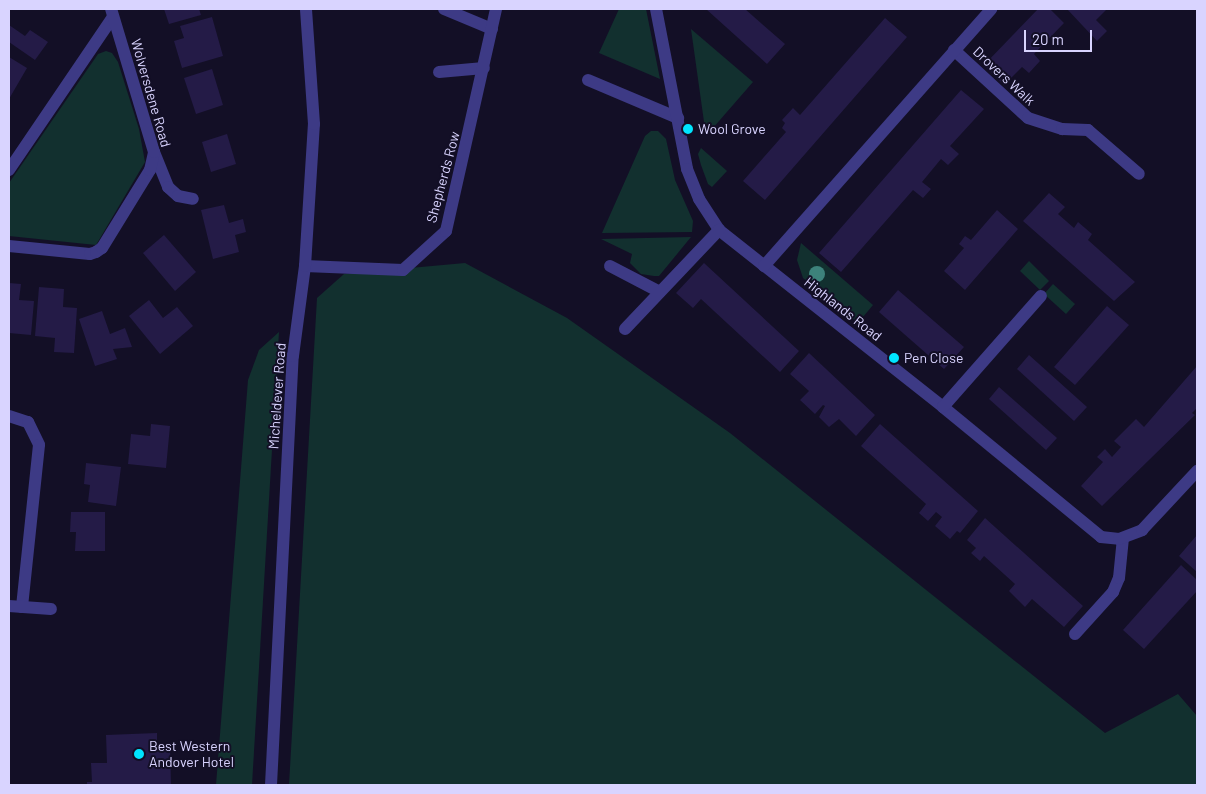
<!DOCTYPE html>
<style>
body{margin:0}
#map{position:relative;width:1206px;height:794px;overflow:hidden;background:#130f26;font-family:Barlow,sans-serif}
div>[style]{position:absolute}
.green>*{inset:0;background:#12302f}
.building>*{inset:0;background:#241b47}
.lane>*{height:12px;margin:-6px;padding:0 6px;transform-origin:6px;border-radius:6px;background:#3d3a85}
.street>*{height:12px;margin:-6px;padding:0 6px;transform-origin:6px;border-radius:6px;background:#3d3a85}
.trees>*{width:16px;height:16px;margin:-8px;border-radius:50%;background:#3d827b}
.dots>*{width:14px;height:14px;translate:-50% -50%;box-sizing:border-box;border:2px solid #130f26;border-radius:50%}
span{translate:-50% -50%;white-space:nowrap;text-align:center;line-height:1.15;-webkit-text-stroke:4px #130f26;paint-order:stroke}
.street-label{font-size:14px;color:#d9d4ff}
.poi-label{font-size:14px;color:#d9d4ff}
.left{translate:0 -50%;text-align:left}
.frame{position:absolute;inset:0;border:10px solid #d9d4ff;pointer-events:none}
.scale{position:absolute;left:1024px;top:30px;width:68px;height:22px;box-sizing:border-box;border:2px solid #d9d4ff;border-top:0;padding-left:6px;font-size:15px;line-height:18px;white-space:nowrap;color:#d9d4ff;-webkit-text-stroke:4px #130f26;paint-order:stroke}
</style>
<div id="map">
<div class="green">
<div style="clip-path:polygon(619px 9px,646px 9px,660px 79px,599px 53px)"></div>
<div style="clip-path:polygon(691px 29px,753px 82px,706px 136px)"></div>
<div style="clip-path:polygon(106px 51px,112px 53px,118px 62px,139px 129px,145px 162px,96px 245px,9px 236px,9px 183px,98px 54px)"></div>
<div style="clip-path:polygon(651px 131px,658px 131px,666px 139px,675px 180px,693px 221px,692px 232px,602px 233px,645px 136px)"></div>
<div style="clip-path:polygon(701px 148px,727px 171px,712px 187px,708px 184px,701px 165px,698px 154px)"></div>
<div style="clip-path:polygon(691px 237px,659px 276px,654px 276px,641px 274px,630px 263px,632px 254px,601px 239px)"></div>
<div style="clip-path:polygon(801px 243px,873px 305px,858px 323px,803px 278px,797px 260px)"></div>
<div style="clip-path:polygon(1029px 261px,1049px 281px,1040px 290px,1020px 271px)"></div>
<div style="clip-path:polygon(465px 263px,567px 318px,730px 433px,1105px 733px,1178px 694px,1197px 716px,1197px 785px,289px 785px,317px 298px,344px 274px)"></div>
<div style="clip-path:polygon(1053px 284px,1075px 304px,1066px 314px,1044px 294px)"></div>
<div style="clip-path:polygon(279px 332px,252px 785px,216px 785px,248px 380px,259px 350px)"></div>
</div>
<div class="building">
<div style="clip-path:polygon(164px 9px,199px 9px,201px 15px,169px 24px)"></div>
<div style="clip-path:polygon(706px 9px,745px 9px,785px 44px,767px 64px)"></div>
<div style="clip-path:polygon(1038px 9px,1050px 9px,1064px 23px,1034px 54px,1040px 61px,1029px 73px,1022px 67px,1004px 85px,984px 65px)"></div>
<div style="clip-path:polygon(1067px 9px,1107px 9px,1096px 20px,1107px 31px,1097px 41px)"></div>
<div style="clip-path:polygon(212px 17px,223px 56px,182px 68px,174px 41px,184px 38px,180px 26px)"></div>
<div style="clip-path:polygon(885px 18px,907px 37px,765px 200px,743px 181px,786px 132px,782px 128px,785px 123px,782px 120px,793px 108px,800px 115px)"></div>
<div style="clip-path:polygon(9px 25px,25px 36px,30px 30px,48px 42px,35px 60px,9px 42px)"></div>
<div style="clip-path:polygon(9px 57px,27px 68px,9px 99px)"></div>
<div style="clip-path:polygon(212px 69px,223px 105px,196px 114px,184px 78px)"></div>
<div style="clip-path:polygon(961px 90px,984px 109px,950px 146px,959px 154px,948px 165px,941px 159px,922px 182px,931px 189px,923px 198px,913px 190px,841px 272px,819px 253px)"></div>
<div style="clip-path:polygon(227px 134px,236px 164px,211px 172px,202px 142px)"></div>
<div style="clip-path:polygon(1049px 193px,1065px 207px,1058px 214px,1074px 228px,1078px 222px,1092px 234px,1088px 240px,1135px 282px,1114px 301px,1023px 221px)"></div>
<div style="clip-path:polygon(224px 205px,229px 223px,243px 219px,246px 232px,235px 235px,239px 252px,213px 259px,201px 210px)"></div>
<div style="clip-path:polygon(997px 210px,1018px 229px,965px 290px,944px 271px,964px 248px,959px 244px,965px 236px,971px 240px)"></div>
<div style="clip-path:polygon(164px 235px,196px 272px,175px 291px,143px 253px)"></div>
<div style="clip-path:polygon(704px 263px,799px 351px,780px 372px,701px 299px,693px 308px,676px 293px)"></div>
<div style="clip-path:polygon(9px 283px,21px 284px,19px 300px,34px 301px,31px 335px,9px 333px)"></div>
<div style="clip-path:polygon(39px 287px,64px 289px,63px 307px,77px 308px,74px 353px,54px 352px,55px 338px,35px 336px)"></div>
<div style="clip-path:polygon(898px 290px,964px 347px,944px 369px,879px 312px)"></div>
<div style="clip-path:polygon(149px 300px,163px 318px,177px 307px,193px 326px,160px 354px,129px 316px)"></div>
<div style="clip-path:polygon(1107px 306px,1129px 325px,1075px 385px,1054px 367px)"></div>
<div style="clip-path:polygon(102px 311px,110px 334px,125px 328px,132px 347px,113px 349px,117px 359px,95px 366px,79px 319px)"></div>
<div style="clip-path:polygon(809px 353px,875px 415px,856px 436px,839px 419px,829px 427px,819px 417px,825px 406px,823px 405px,815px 414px,800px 400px,809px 391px,790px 374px)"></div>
<div style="clip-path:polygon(1029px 355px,1087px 407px,1074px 421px,1017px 369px)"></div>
<div style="clip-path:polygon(1197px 366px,1197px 408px,1192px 413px,1195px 415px,1102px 506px,1081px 486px,1103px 462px,1097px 457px,1105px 449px,1112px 457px,1121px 447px,1114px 441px,1136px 419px,1144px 427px)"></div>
<div style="clip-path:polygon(999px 387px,1057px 438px,1046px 450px,989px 399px)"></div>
<div style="clip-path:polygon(151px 424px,170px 426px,166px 468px,128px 464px,131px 434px,150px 436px)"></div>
<div style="clip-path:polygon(880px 424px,978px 511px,960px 533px,957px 531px,950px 539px,935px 526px,942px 517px,936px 512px,928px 521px,919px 513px,926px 504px,861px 446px)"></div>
<div style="clip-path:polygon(86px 463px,121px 467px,116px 506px,88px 502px,90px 485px,84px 484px)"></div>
<div style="clip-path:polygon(71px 512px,105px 512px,105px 551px,75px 551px,76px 532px,70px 532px)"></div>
<div style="clip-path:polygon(985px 518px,1083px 606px,1064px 627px,1032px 599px,1025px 607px,1009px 591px,1015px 584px,984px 556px,980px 561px,971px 553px,976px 548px,967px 540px)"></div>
<div style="clip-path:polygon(1197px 535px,1197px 572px,1179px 556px)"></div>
<div style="clip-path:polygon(1181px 565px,1197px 580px,1197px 591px,1144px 649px,1123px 630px)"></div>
<div style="clip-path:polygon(157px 733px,157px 746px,170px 746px,171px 785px,87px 785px,87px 782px,92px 782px,91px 763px,107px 763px,106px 735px)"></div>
</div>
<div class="lane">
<div style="left:444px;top:9px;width:52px;rotate:22.6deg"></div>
<div style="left:439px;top:72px;width:45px;rotate:-5.1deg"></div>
<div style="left:588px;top:80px;width:98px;rotate:22.9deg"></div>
<div style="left:154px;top:152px;width:38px;rotate:68deg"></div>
<div style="left:168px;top:187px;width:13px;rotate:42deg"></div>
<div style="left:178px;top:196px;width:15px;rotate:11deg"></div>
<div style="left:610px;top:266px;width:56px;rotate:27.5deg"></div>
<div style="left:1075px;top:634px;width:57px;rotate:-47.9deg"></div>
<div style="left:1113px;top:592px;width:15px;rotate:-67deg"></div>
<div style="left:1119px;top:578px;width:40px;rotate:-84.3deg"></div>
</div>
<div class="street">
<div style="left:656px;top:9px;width:163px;rotate:79deg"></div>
<div style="left:687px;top:169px;width:32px;rotate:68deg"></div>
<div style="left:699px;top:199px;width:37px;rotate:57deg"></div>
<div style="left:719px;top:230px;width:285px;rotate:38.3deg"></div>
<div style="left:943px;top:407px;width:205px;rotate:39.4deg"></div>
<div style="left:1101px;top:537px;width:18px;rotate:6deg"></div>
<div style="left:1119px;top:539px;width:25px;rotate:-21deg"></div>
<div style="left:1142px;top:530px;width:81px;rotate:-47deg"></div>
<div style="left:954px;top:50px;width:100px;rotate:42.6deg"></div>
<div style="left:1028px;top:118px;width:36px;rotate:18deg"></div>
<div style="left:1062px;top:129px;width:26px;rotate:2deg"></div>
<div style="left:1088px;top:130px;width:67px;rotate:40.8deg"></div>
<div style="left:9px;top:170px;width:185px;rotate:-55.8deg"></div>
<div style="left:9px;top:246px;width:81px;rotate:5.6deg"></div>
<div style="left:90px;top:254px;width:6px;rotate:-18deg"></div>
<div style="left:96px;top:252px;width:7px;rotate:-34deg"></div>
<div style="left:102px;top:248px;width:92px;rotate:-58.4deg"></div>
<div style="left:150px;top:170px;width:18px;rotate:-77deg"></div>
<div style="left:154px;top:152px;width:149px;rotate:-106.7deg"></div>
<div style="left:305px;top:266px;width:98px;rotate:2.3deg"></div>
<div style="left:403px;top:270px;width:58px;rotate:-42.2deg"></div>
<div style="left:446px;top:231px;width:228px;rotate:-77.3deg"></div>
<div style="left:764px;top:266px;width:343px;rotate:-48.5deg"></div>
<div style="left:625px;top:329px;width:137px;rotate:-46.5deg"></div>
<div style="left:943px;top:407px;width:148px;rotate:-48.6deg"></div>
<div style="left:9px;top:416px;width:20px;rotate:18deg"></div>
<div style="left:28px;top:422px;width:25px;rotate:64deg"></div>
<div style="left:39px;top:445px;width:163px;rotate:96deg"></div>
<div style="left:9px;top:606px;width:42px;rotate:4.1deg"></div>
<div style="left:271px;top:785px;width:430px;rotate:-87.1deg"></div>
<div style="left:293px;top:356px;width:91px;rotate:-82.4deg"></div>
<div style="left:305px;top:266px;width:142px;rotate:-86.4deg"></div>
<div style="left:314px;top:124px;width:115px;rotate:-94deg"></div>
</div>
<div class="trees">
<div style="left:817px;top:274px"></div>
</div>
<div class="dots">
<div style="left:688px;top:129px;background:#00e5ff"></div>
<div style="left:894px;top:358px;background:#00e5ff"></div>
<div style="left:139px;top:754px;background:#00e5ff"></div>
</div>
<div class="street-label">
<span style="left:1004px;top:76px;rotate:43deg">Drovers Walk</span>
<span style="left:151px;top:93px;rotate:74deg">Wolversdene Road</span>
<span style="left:443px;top:177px;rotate:-75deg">Shepherds Row</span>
<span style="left:843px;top:309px;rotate:38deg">Highlands Road</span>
<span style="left:277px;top:396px;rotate:-86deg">Micheldever Road</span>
</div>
<div class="poi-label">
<span class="left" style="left:698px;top:129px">Wool Grove</span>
<span class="left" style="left:904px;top:358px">Pen Close</span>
<span class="left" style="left:149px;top:754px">Best Western<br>Andover Hotel</span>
</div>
<div class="frame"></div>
<div class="scale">20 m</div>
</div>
